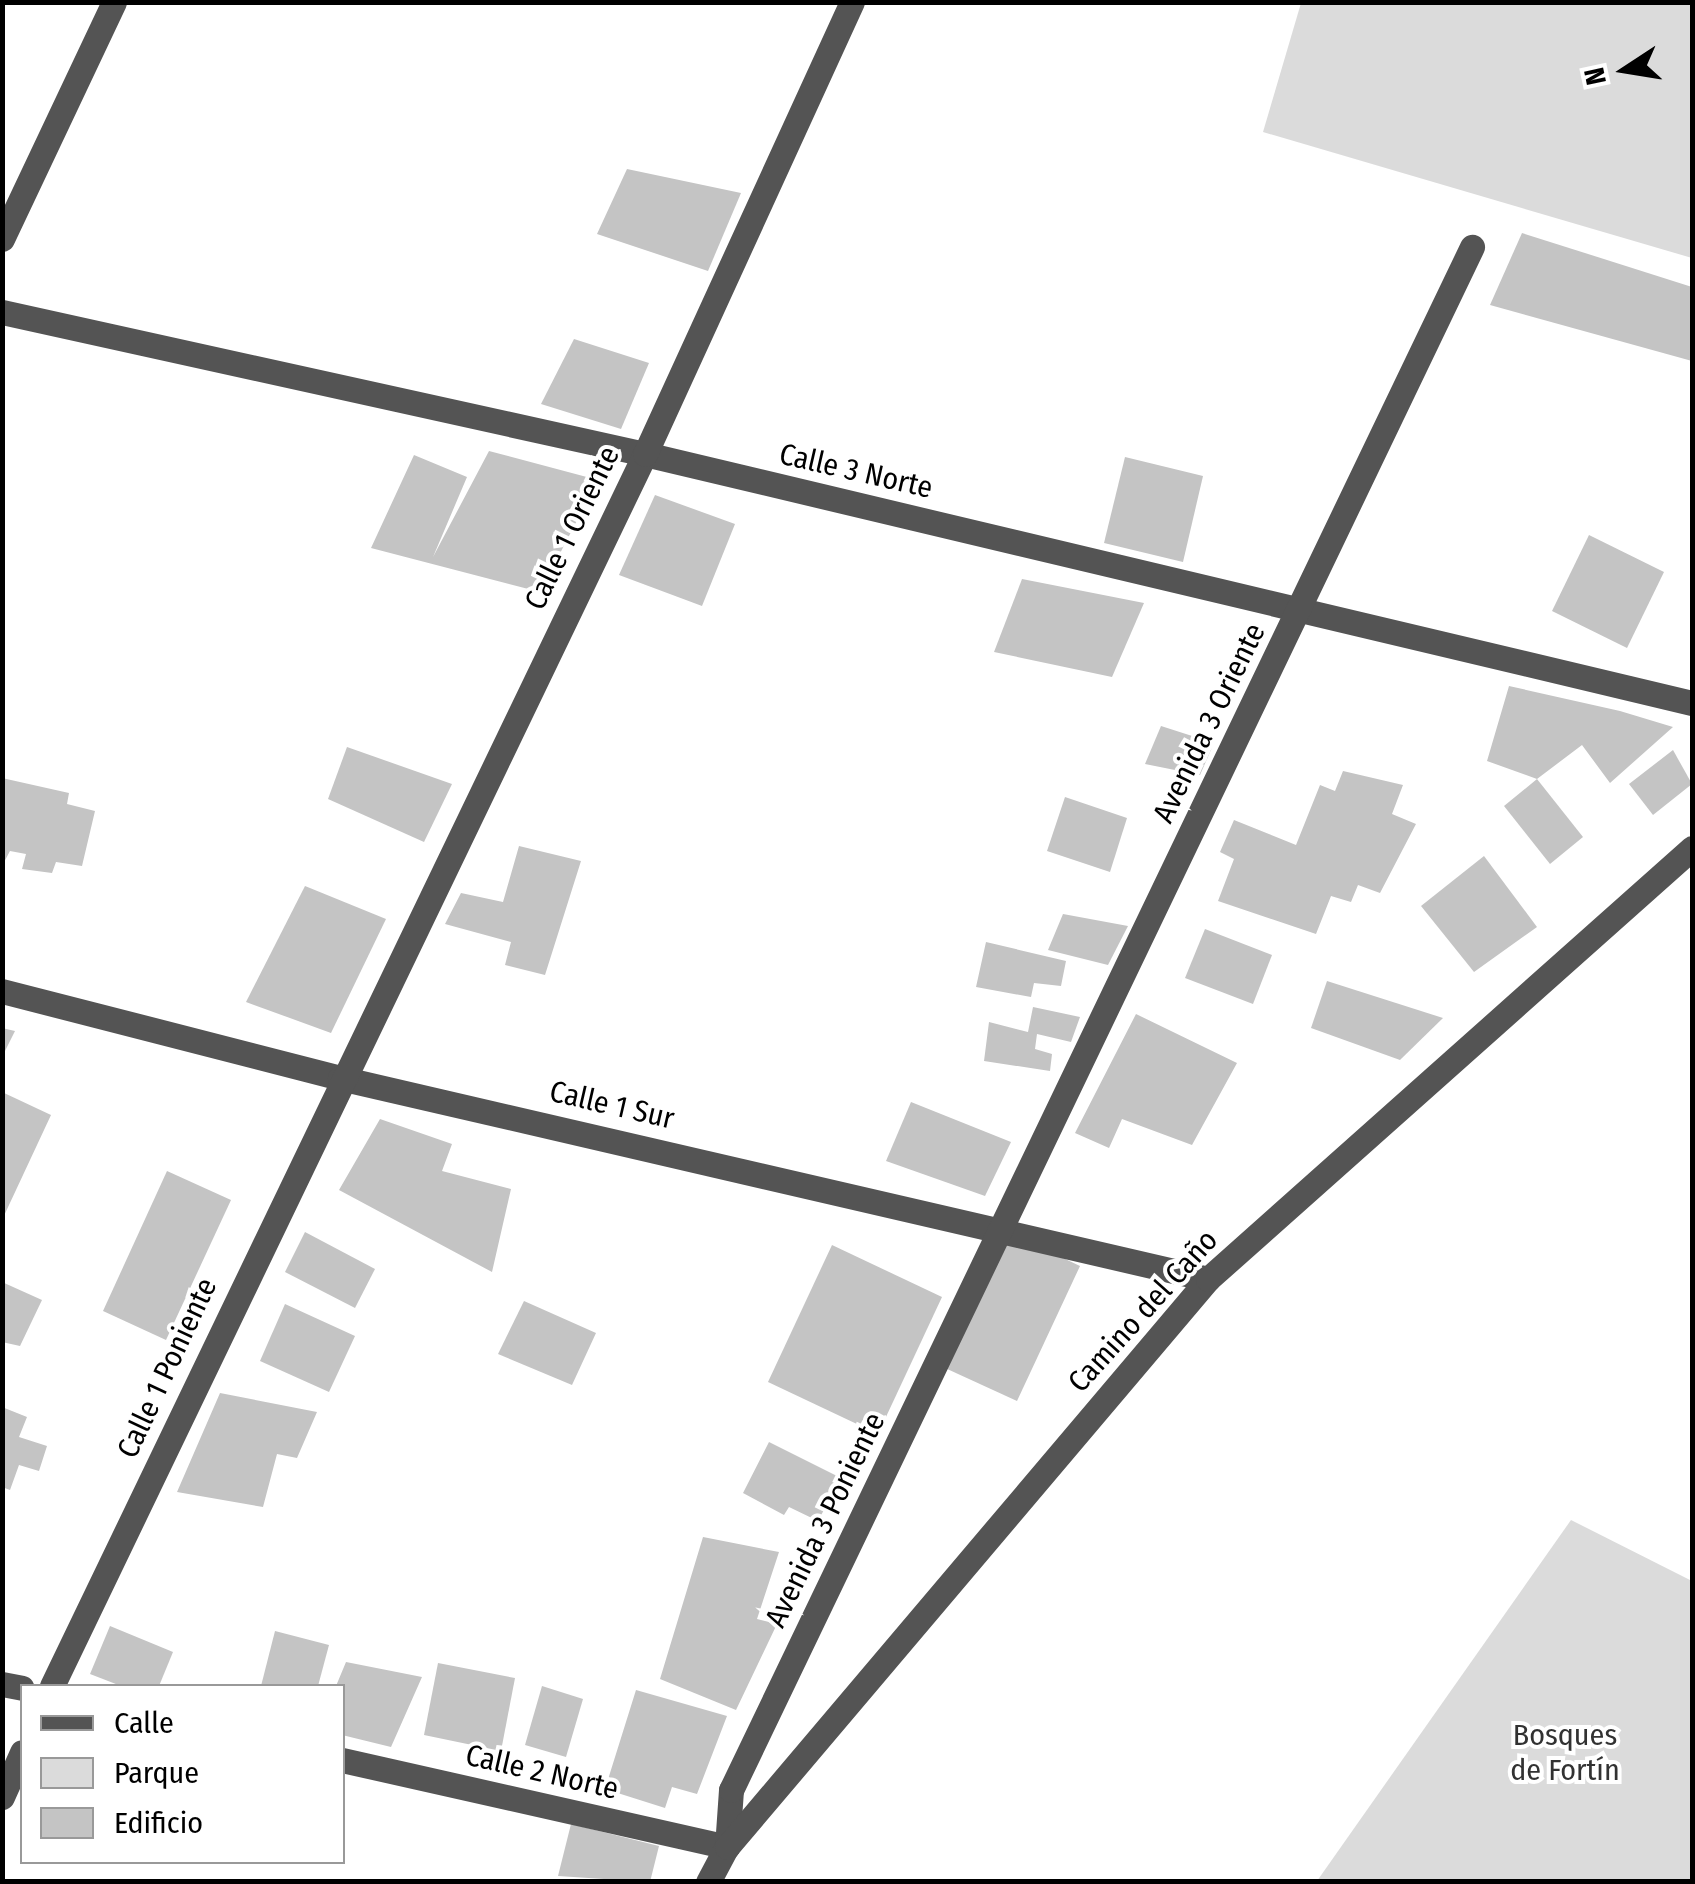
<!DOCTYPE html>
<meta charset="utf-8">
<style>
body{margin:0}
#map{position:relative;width:1695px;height:1884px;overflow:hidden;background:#fff;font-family:"Fira Sans Condensed",sans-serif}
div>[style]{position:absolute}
.green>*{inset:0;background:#dbdbdb}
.building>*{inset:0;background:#c4c4c4}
.minor>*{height:25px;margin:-12.5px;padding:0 12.5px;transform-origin:12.5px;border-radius:12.5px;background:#545454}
span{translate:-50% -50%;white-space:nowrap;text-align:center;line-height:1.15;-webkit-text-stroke:8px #fff;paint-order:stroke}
.street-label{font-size:30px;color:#000}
.park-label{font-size:30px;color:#323232}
.frame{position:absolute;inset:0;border:5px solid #000;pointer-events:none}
.legend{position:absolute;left:20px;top:1684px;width:325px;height:180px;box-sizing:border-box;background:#fff;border:2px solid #999;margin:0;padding:12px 18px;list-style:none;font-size:30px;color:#000}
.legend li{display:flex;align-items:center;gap:20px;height:50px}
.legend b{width:50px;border:2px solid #999}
.north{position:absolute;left:1575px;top:20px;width:100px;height:100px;-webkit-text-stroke:8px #fff;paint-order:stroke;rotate:258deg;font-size:28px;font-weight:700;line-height:40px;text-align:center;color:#000}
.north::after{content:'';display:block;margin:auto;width:35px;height:45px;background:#000;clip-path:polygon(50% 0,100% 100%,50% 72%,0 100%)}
</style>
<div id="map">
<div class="green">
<div style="clip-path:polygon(1301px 3px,1692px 3px,1692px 258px,1263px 132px)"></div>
<div style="clip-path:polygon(1571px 1520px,1692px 1581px,1692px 1881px,1317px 1881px)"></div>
</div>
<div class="building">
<div style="clip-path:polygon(627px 169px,741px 193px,708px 271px,597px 234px)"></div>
<div style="clip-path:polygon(1522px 233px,1692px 287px,1692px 361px,1490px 305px)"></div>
<div style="clip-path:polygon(574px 339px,649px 363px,621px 429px,541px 404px)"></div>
<div style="clip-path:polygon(489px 451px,598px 480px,540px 592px,371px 548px,414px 455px,467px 477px,433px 557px)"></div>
<div style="clip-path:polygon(1125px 457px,1203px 476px,1183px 562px,1104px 543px)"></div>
<div style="clip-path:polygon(655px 495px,735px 524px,702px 606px,619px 575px)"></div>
<div style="clip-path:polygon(1589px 535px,1664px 572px,1627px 648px,1552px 611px)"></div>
<div style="clip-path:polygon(1022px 579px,1144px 603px,1112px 677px,994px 652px)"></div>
<div style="clip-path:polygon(1509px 686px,1620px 711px,1673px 727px,1610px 783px,1582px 745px,1537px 779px,1487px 761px)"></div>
<div style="clip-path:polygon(1161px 726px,1214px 743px,1200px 775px,1145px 764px)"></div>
<div style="clip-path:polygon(347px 747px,452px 784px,424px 842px,328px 799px)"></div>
<div style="clip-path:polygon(1673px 750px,1692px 784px,1653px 815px,1629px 784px)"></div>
<div style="clip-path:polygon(1343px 771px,1403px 785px,1392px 814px,1416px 824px,1380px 893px,1358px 885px,1351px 902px,1331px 896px,1316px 934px,1218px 901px,1234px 859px,1220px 852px,1234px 820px,1296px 845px,1320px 785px,1335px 791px)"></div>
<div style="clip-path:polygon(2px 778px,69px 793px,67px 804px,95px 811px,82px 866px,56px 862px,52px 873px,22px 869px,26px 854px,10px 851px,2px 866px)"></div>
<div style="clip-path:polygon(1537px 779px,1583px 837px,1550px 864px,1504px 806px)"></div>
<div style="clip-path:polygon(1065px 797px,1127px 818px,1110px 872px,1047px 851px)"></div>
<div style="clip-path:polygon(519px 846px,581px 861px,545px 975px,505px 965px,511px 942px,445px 924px,461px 893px,503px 902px)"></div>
<div style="clip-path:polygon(1484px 856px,1537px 927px,1474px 972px,1421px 906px)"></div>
<div style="clip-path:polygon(305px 886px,386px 919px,331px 1033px,246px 1002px)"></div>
<div style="clip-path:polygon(1063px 914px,1128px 926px,1108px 965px,1048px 950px)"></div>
<div style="clip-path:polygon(1205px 929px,1272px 955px,1253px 1004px,1185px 978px)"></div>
<div style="clip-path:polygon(986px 942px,1066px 961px,1061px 986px,1034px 983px,1031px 997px,976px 987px)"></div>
<div style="clip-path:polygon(1327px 981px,1443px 1018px,1400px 1060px,1311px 1028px)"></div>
<div style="clip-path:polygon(1033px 1007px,1080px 1017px,1071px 1042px,1037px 1034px,1035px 1049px,1052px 1054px,1050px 1071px,984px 1061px,989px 1022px,1028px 1032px)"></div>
<div style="clip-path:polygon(1136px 1014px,1237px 1063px,1192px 1145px,1122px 1119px,1109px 1148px,1075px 1133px)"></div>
<div style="clip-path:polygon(2px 1028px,15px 1031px,2px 1057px)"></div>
<div style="clip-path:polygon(2px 1092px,51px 1115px,2px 1220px)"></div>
<div style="clip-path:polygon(911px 1102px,1011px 1142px,985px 1196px,886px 1161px)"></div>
<div style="clip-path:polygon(380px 1119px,452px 1144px,442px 1171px,511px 1189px,492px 1272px,339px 1190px)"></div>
<div style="clip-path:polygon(167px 1171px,231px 1200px,166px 1340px,103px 1311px)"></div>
<div style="clip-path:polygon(305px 1232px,375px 1269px,355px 1308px,285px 1272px)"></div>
<div style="clip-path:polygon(1008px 1232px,1080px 1266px,1017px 1401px,945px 1368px)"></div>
<div style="clip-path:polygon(832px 1245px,942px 1297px,878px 1434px,768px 1382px)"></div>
<div style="clip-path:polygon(2px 1282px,42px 1300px,20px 1346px,2px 1342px)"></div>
<div style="clip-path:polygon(524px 1301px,596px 1333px,572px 1385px,498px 1354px)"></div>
<div style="clip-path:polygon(285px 1304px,355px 1336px,329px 1392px,260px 1361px)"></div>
<div style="clip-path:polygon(220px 1393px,317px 1412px,297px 1458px,277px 1454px,263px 1507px,177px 1492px)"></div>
<div style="clip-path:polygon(2px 1407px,27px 1417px,19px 1437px,47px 1446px,39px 1471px,19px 1465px,10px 1490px,2px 1487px)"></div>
<div style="clip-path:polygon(769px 1442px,841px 1478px,818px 1521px,789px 1507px,784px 1515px,743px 1493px)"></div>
<div style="clip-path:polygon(703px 1537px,779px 1552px,757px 1619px,777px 1624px,736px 1710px,660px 1679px)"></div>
<div style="clip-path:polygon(110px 1626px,173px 1652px,159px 1686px,121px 1686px,90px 1674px)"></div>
<div style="clip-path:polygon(275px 1631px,329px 1645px,318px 1686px,261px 1686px)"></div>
<div style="clip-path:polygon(346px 1662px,422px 1677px,391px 1747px,342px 1735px,342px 1686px,336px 1686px)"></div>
<div style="clip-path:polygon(438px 1663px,515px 1678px,501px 1751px,424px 1735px)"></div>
<div style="clip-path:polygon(542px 1686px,583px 1699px,566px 1757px,525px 1745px)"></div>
<div style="clip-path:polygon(636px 1690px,727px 1716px,697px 1794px,672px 1787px,665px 1808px,605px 1789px)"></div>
<div style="clip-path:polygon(571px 1824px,659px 1846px,650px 1882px,558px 1876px)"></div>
</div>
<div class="minor">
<div style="left:2px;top:239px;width:262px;rotate:-64.7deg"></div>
<div style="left:2px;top:312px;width:658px;rotate:12.45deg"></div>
<div style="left:645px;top:454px;width:1076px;rotate:13.38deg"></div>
<div style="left:2px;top:991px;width:349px;rotate:14.4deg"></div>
<div style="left:340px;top:1078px;width:891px;rotate:13.04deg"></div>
<div style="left:2px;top:1684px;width:20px;rotate:11deg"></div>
<div style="left:52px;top:1686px;width:1367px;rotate:-64.3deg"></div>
<div style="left:645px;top:454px;width:497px;rotate:-65.4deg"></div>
<div style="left:342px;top:1760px;width:395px;rotate:12.7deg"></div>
<div style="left:727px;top:1847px;width:57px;rotate:-86deg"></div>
<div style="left:731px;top:1790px;width:1712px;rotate:-64.35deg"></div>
<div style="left:2px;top:1797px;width:49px;rotate:-66deg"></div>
<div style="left:708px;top:1882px;width:40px;rotate:-62deg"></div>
<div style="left:727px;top:1847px;width:744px;rotate:-49.74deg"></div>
<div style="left:1208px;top:1279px;width:648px;rotate:-41.68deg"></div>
</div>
<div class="street-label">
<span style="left:856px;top:471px;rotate:13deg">Calle 3 Norte</span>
<span style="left:572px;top:528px;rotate:-64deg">Calle 1 Oriente</span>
<span style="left:1209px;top:723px;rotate:-64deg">Avenida 3 Oriente</span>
<span style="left:612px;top:1105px;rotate:13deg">Calle 1 Sur</span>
<span style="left:1143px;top:1311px;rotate:-48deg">Camino del Caño</span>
<span style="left:167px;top:1368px;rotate:-65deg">Calle 1 Poniente</span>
<span style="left:825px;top:1520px;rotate:-64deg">Avenida 3 Poniente</span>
<span style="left:542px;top:1772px;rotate:13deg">Calle 2 Norte</span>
</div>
<div class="park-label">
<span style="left:1565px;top:1752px">Bosques<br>de Fortín</span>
</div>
<div class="frame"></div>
<ul class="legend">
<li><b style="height:12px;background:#545454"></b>Calle</li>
<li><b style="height:28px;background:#dbdbdb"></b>Parque</li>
<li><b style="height:28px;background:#c4c4c4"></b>Edificio</li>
</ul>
<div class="north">N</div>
</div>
